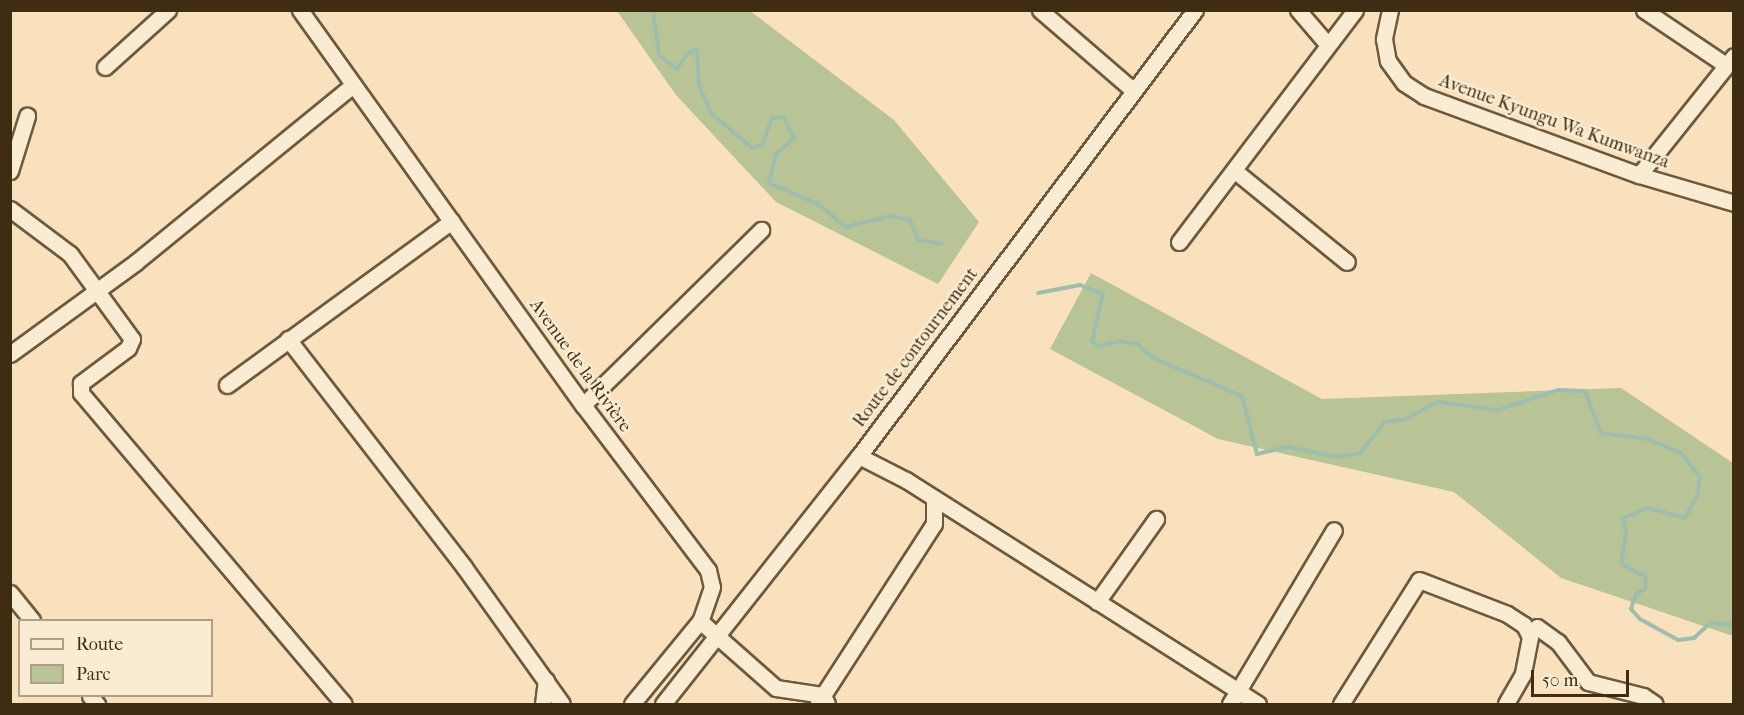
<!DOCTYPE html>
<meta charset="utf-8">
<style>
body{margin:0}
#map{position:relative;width:1744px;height:715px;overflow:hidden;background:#f8e1bc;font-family:"IM FELL French Canon",serif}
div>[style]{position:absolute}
.green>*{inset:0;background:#b8c495}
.stream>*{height:4px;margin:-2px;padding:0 2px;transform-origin:2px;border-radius:2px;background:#9ebead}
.roads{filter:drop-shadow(2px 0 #6e593c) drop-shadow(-2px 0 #6e593c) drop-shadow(0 2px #6e593c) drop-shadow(0 -2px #6e593c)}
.minor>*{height:15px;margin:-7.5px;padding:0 7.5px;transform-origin:7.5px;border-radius:7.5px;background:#faecd3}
span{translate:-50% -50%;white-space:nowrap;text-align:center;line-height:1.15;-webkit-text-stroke:5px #faecd3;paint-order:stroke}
.street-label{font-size:18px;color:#402c12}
.frame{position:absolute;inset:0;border:12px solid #402c12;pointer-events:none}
.legend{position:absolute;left:18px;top:619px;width:195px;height:78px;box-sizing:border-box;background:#faecd3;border:2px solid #b09f86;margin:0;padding:8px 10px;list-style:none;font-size:18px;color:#402c12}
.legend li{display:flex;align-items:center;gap:12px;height:30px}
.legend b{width:30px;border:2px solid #b09f86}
.scale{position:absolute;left:1531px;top:670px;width:98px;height:27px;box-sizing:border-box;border:3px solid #402c12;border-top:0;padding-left:8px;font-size:18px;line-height:21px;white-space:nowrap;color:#402c12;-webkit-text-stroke:4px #faecd3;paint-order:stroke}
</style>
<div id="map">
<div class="green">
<div style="clip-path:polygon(617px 11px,750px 11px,894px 120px,979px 222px,938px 284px,776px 202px,676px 95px)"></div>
<div style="clip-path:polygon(1091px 273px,1322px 399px,1621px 388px,1733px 463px,1733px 636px,1561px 578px,1454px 492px,1218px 439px,1050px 349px)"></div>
</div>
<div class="stream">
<div style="left:653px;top:10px;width:45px;rotate:82.4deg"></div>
<div style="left:659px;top:55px;width:23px;rotate:38deg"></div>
<div style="left:677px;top:69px;width:18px;rotate:-56deg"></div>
<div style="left:687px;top:54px;width:11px;rotate:-27deg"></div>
<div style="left:697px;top:49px;width:36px;rotate:87deg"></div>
<div style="left:699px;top:85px;width:30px;rotate:67deg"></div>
<div style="left:711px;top:113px;width:54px;rotate:40.5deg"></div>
<div style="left:752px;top:148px;width:10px;rotate:-17deg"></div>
<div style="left:762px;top:145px;width:29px;rotate:-70deg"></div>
<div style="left:772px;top:118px;width:12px;rotate:-5deg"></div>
<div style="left:784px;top:117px;width:23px;rotate:65deg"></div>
<div style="left:794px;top:138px;width:24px;rotate:138deg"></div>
<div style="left:776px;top:154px;width:30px;rotate:104deg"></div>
<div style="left:769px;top:183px;width:53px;rotate:23.2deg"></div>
<div style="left:818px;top:204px;width:35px;rotate:40deg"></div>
<div style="left:845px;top:227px;width:46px;rotate:-13.7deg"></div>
<div style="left:890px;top:216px;width:20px;rotate:11deg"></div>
<div style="left:910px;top:220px;width:22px;rotate:68deg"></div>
<div style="left:918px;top:240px;width:24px;rotate:9deg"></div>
<div style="left:1038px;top:293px;width:43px;rotate:-10.8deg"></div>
<div style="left:1080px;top:285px;width:25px;rotate:21deg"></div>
<div style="left:1103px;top:294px;width:48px;rotate:103.2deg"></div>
<div style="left:1092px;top:341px;width:9px;rotate:36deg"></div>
<div style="left:1099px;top:346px;width:22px;rotate:-13deg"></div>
<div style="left:1120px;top:341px;width:17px;rotate:10deg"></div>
<div style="left:1137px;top:344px;width:21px;rotate:41deg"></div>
<div style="left:1153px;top:358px;width:97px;rotate:23.1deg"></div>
<div style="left:1242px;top:396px;width:60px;rotate:75.5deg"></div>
<div style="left:1257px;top:454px;width:32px;rotate:-13deg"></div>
<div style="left:1288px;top:447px;width:50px;rotate:11.5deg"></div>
<div style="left:1337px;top:457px;width:23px;rotate:-10deg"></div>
<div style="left:1360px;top:453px;width:40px;rotate:-51deg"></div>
<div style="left:1385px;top:422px;width:21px;rotate:-8deg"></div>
<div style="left:1406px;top:419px;width:36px;rotate:-28deg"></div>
<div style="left:1438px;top:402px;width:61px;rotate:7.6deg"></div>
<div style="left:1498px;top:410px;width:63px;rotate:-18.4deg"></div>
<div style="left:1558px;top:390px;width:27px;rotate:2deg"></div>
<div style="left:1585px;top:391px;width:45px;rotate:69.1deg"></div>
<div style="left:1601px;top:433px;width:47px;rotate:7.3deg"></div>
<div style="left:1648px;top:439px;width:36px;rotate:23deg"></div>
<div style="left:1681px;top:453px;width:31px;rotate:52deg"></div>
<div style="left:1700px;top:477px;width:19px;rotate:99deg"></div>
<div style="left:1697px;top:496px;width:25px;rotate:119deg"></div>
<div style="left:1685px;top:518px;width:38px;rotate:-165deg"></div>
<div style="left:1648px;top:508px;width:27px;rotate:158deg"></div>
<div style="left:1623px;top:518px;width:16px;rotate:79deg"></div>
<div style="left:1626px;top:534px;width:30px;rotate:99deg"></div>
<div style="left:1621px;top:564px;width:28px;rotate:27deg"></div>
<div style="left:1646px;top:577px;width:12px;rotate:95deg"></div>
<div style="left:1645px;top:589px;width:10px;rotate:151deg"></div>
<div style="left:1636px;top:594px;width:16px;rotate:108deg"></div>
<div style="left:1631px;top:609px;width:13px;rotate:48deg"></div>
<div style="left:1640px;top:619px;width:43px;rotate:28.9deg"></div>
<div style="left:1678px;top:640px;width:16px;rotate:-7deg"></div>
<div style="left:1694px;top:638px;width:22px;rotate:-43deg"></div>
<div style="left:1710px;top:623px;width:24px;rotate:5deg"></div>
</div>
<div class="roads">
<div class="minor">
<div style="left:300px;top:10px;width:486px;rotate:54.4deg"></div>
<div style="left:583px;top:405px;width:207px;rotate:52.9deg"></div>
<div style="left:708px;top:570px;width:17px;rotate:77deg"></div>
<div style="left:712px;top:587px;width:36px;rotate:109deg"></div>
<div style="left:700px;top:621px;width:101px;rotate:41.4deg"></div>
<div style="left:776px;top:688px;width:48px;rotate:8.5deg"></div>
<div style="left:823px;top:695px;width:10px;rotate:66deg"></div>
<div style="left:1040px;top:10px;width:124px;rotate:40.8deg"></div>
<div style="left:1298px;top:10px;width:45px;rotate:49.5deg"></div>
<div style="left:1390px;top:10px;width:30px;rotate:102deg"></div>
<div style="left:1384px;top:39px;width:22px;rotate:80deg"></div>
<div style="left:1388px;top:61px;width:27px;rotate:54deg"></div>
<div style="left:1404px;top:83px;width:24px;rotate:33deg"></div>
<div style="left:1424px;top:96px;width:229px;rotate:20.2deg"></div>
<div style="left:1639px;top:175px;width:99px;rotate:16.4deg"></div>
<div style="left:1644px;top:10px;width:99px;rotate:33.9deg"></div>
<div style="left:105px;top:67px;width:85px;rotate:-42.1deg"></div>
<div style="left:10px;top:171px;width:58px;rotate:-72.8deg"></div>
<div style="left:1235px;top:171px;width:144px;rotate:39.1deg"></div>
<div style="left:1639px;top:175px;width:152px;rotate:-51.4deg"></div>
<div style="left:10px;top:209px;width:75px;rotate:36.9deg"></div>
<div style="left:70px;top:254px;width:105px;rotate:53.9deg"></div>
<div style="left:132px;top:339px;width:10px;rotate:114deg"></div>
<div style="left:128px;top:348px;width:59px;rotate:143.3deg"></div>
<div style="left:81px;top:383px;width:10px;rotate:90deg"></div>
<div style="left:81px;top:393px;width:407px;rotate:49.8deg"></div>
<div style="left:1179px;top:242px;width:291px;rotate:-52.8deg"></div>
<div style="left:288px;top:339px;width:288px;rotate:52.3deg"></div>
<div style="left:464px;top:567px;width:168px;rotate:54.4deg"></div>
<div style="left:10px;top:354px;width:156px;rotate:-36.1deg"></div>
<div style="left:136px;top:262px;width:279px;rotate:-39.2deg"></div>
<div style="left:227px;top:385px;width:278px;rotate:-36.1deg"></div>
<div style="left:583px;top:405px;width:250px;rotate:-44.5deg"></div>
<div style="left:859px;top:456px;width:53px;rotate:27.1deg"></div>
<div style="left:906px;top:480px;width:393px;rotate:32.4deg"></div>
<div style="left:1238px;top:691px;width:15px;rotate:122deg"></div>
<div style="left:10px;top:593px;width:35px;rotate:51deg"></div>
<div style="left:1097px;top:602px;width:102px;rotate:-54.6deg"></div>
<div style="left:1537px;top:627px;width:26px;rotate:36deg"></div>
<div style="left:1558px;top:642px;width:50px;rotate:53.1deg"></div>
<div style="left:1588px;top:682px;width:57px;rotate:14.3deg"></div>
<div style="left:1643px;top:696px;width:14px;rotate:34deg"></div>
<div style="left:90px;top:696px;width:11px;rotate:49deg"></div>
<div style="left:818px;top:703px;width:213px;rotate:-57.1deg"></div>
<div style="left:934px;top:524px;width:26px;rotate:-90deg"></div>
<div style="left:543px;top:704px;width:24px;rotate:-83deg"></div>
<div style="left:632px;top:704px;width:107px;rotate:-50.7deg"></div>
<div style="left:663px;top:704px;width:316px;rotate:-51.7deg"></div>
<div style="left:859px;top:456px;width:558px;rotate:-53.01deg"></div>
<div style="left:1258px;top:704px;width:24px;rotate:-147deg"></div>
<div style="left:1238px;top:691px;width:187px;rotate:-59.2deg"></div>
<div style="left:1341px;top:704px;width:146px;rotate:-57.8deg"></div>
<div style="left:1419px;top:580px;width:94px;rotate:21.1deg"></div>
<div style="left:1507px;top:614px;width:20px;rotate:33deg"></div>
<div style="left:1524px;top:625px;width:13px;rotate:63deg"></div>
<div style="left:1530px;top:637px;width:38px;rotate:101deg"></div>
<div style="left:1523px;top:674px;width:34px;rotate:120deg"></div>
</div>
</div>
<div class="street-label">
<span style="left:1554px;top:122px;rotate:20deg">Avenue Kyungu Wa Kumwanza</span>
<span style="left:916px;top:348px;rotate:-53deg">Route de contournement</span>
<span style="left:580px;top:366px;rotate:54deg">Avenue de la Rivière</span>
</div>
<div class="frame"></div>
<ul class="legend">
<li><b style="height:8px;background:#faecd3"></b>Route</li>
<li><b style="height:16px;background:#b8c495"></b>Parc</li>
</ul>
<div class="scale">50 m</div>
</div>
